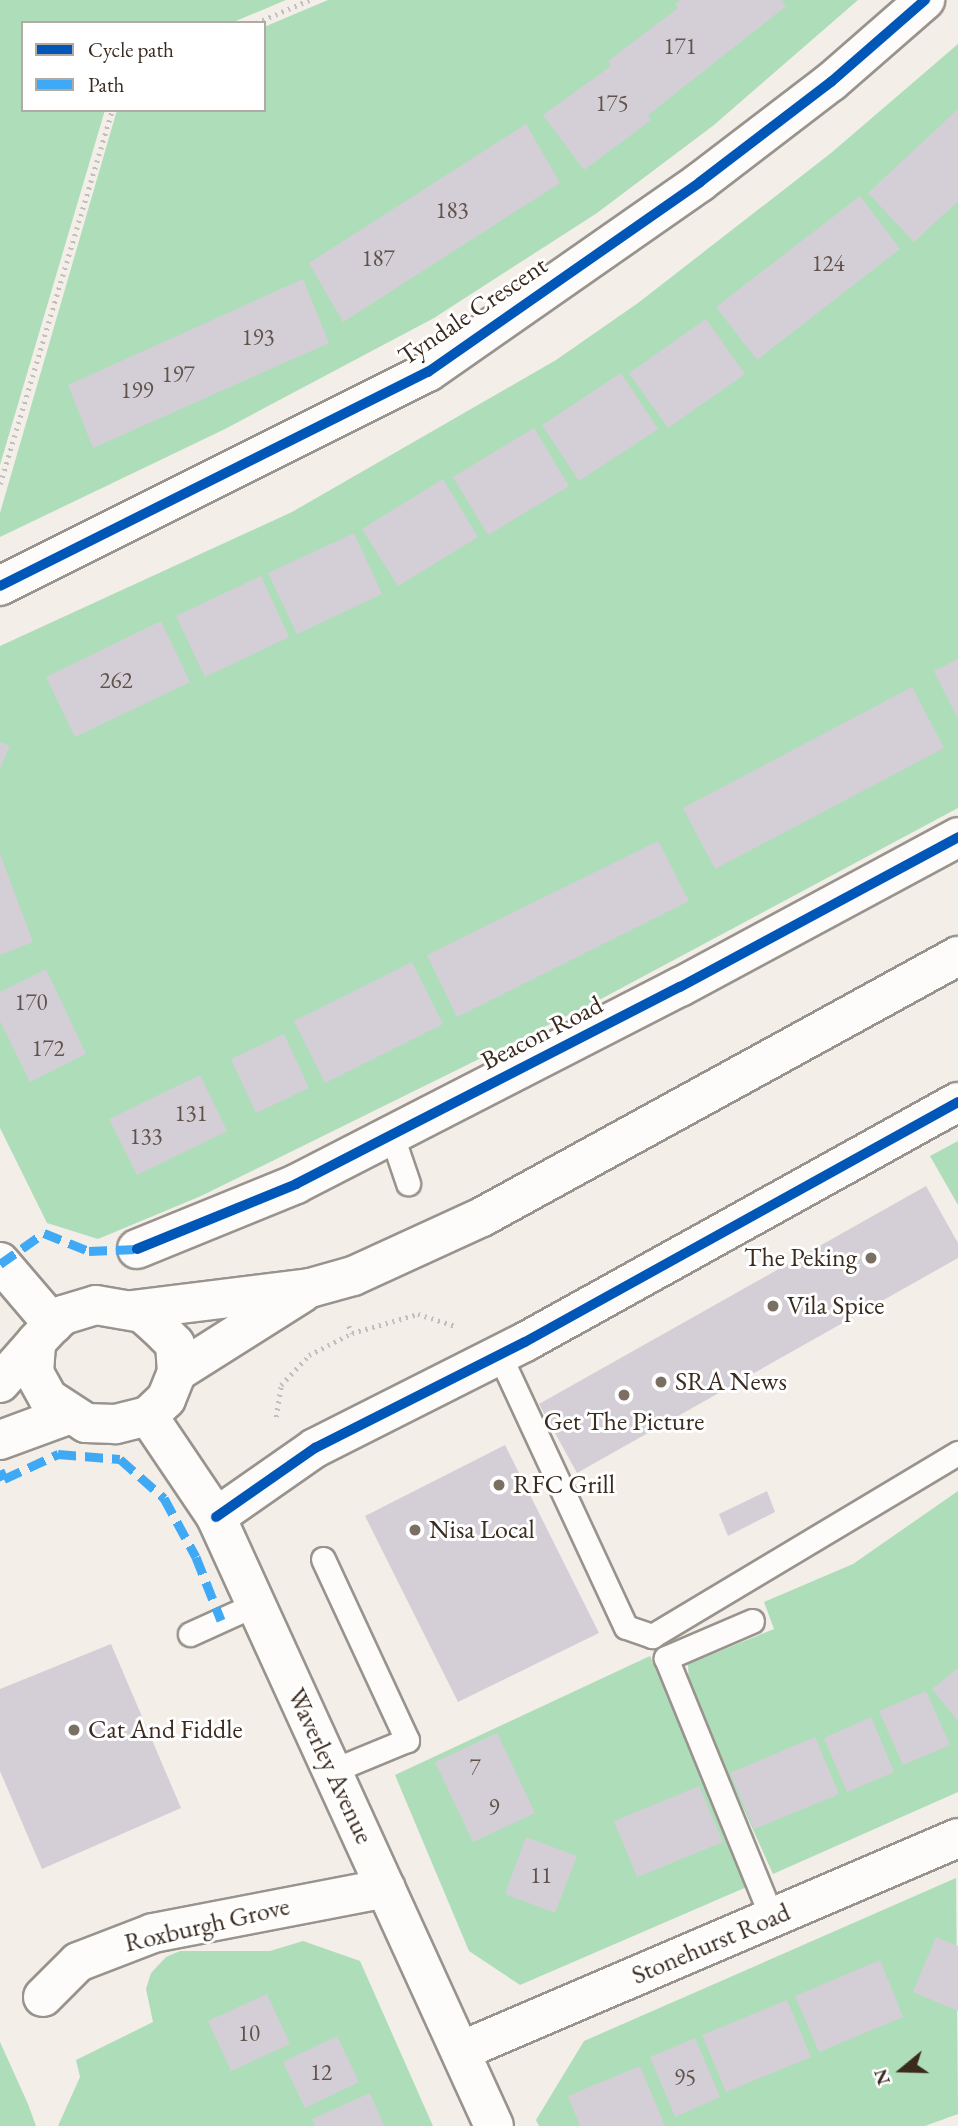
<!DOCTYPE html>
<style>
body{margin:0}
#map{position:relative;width:958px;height:2126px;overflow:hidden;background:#f3eee7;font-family:"EB Garamond",serif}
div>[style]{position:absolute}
.green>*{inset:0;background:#aeddba}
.building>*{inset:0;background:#d4cfd6}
.path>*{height:4.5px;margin-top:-2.25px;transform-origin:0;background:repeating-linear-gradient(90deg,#c1bebc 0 2px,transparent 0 7px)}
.roads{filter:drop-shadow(2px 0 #99938d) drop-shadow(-2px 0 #99938d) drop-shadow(0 2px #99938d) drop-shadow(0 -2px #99938d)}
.service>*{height:23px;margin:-11.5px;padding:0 11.5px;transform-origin:11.5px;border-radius:11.5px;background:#fdfcfb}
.minor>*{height:38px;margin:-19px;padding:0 19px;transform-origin:19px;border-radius:19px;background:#fdfcfb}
.secondary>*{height:38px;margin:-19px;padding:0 19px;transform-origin:19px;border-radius:19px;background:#fdfcfb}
.quiet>*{height:9px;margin-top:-4.5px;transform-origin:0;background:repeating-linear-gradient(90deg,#3fa9f5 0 18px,transparent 0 27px)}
.cycleway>*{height:10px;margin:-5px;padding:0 5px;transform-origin:5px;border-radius:5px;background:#0057b8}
.dots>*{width:19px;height:19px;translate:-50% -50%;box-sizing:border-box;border:4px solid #fff;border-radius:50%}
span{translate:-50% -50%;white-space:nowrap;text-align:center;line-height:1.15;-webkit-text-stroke:6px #fff;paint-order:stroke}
.number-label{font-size:23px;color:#61534c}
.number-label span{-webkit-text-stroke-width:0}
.street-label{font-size:26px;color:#3b2a1e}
.poi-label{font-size:26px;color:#3b2a1e}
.right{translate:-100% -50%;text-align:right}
.left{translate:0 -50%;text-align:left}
.legend{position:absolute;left:21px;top:21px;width:245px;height:91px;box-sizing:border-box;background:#fff;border:2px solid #b1aaa5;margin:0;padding:9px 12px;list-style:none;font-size:21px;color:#3b2a1e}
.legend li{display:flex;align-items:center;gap:14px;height:35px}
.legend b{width:35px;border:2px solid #b1aaa5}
.north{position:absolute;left:867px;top:2035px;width:70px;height:70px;-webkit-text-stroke:5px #fff;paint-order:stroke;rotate:251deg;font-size:19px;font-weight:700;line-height:28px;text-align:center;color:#3b2a1e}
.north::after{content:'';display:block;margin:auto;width:24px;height:32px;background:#3b2a1e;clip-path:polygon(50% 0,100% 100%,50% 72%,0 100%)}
</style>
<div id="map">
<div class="green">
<div style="clip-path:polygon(0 0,286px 0,231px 23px,23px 23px,23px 110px,105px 110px,0 465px)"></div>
<div style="clip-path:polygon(328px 0,858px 0,714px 125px,597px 213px,434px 318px,225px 429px,0 537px,0 513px,117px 110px,264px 110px,264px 27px)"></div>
<div style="clip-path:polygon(958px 44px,958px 808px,601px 999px,201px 1196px,98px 1239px,47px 1223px,0 1128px,0 646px,292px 512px,556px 360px,638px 303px,831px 153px)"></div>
<div style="clip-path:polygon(958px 1141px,958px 1205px,930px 1156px)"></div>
<div style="clip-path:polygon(958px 1491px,958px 1792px,773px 1874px,689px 1688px,688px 1664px,774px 1629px,764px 1602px,853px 1564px)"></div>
<div style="clip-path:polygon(650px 1656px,749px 1886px,520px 1985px,469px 1951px,395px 1775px)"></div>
<div style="clip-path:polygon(956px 1878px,958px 2114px,925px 2126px,539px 2126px,536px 2120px,584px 2041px)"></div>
<div style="clip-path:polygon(303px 1941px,360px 1961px,433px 2126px,58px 2126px,80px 2077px,76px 2060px,153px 2022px,146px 1989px,151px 1973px,166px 1957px,180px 1951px,270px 1951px)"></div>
<div style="clip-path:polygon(0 2042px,28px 2104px,36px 2126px,0 2126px)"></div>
</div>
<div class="building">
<div style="clip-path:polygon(680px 0,782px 0,786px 6px,648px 115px,651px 120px,584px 170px,543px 115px,611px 66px,608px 61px,678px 8px,675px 4px)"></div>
<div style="clip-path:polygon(958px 109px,958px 201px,914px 242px,868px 193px)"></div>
<div style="clip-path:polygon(526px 124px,560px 183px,343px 322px,309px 263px)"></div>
<div style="clip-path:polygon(860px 196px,900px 249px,757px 360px,716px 307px)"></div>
<div style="clip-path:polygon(303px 279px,329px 343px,93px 448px,68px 385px)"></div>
<div style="clip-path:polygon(706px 319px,745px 374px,668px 428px,629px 373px)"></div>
<div style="clip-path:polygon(621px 373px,658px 429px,579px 481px,542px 425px)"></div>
<div style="clip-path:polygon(534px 428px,569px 486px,488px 535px,453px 477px)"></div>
<div style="clip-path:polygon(443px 479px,478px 537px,398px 586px,362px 529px)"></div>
<div style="clip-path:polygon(354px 533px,382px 594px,297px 634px,268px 573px)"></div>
<div style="clip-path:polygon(261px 576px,289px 637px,205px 677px,176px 616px)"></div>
<div style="clip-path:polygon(161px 621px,190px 682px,75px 737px,46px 677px)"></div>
<div style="clip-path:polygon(958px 659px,958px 719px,934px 671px)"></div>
<div style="clip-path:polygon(912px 687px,944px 748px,715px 869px,683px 808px)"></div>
<div style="clip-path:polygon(0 742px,10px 746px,0 768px)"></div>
<div style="clip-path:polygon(658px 841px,689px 901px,457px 1017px,427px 955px)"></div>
<div style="clip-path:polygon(0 854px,33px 942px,0 955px)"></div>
<div style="clip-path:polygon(412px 962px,443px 1024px,325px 1083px,294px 1021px)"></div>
<div style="clip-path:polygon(46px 969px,86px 1054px,30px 1082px,0 1021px,0 992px)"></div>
<div style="clip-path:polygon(284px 1034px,309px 1088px,256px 1113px,231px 1059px)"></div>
<div style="clip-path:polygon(200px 1075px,227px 1131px,137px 1175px,109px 1119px)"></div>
<div style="clip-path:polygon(926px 1186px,958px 1243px,958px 1258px,577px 1473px,539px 1404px)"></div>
<div style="clip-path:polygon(505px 1445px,599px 1633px,458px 1702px,365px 1516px)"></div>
<div style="clip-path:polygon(767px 1491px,775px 1512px,728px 1536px,719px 1514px)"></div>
<div style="clip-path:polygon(111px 1644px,181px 1808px,42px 1869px,0 1771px,0 1689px)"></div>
<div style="clip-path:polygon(958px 1668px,958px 1721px,932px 1689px)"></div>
<div style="clip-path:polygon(926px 1691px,950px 1745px,903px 1765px,879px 1711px)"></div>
<div style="clip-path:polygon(871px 1717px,894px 1772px,847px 1792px,824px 1738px)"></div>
<div style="clip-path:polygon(497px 1733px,535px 1813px,473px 1842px,435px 1762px)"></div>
<div style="clip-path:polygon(815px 1737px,839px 1794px,754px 1829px,730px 1773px)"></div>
<div style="clip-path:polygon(699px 1786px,723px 1842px,637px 1877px,614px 1821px)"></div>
<div style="clip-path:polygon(526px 1837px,577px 1856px,555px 1913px,505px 1894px)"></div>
<div style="clip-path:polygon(936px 1937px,958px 1946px,958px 2011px,913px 1992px)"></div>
<div style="clip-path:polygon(880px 1960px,903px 2017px,819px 2052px,795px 1996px)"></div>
<div style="clip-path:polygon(267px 1994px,290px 2044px,231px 2071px,208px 2021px)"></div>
<div style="clip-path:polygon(787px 2000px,811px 2057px,726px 2092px,702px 2035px)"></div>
<div style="clip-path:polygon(337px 2036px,359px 2082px,305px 2108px,283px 2062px)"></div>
<div style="clip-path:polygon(695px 2038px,720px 2097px,675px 2117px,650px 2057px)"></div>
<div style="clip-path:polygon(640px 2066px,665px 2126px,580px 2126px,568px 2096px)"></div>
<div style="clip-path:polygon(370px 2093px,384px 2126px,315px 2126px,312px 2119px)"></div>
</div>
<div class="path">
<div style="left:256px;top:23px;width:58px;rotate:-23.5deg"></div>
<div style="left:0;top:484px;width:390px;rotate:-73.3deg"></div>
<div style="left:349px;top:1326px;width:8px;rotate:67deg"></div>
<div style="left:352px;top:1333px;width:69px;rotate:-16.1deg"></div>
<div style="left:418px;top:1314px;width:38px;rotate:18deg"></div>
<div style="left:276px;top:1417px;width:32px;rotate:-81deg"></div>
<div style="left:281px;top:1385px;width:41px;rotate:-47deg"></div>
<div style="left:309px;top:1355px;width:48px;rotate:-27.1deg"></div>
</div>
<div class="roads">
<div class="service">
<div style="left:392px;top:1136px;width:50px;rotate:71.2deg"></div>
<div style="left:499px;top:1354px;width:301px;rotate:65.1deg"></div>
<div style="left:626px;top:1627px;width:28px;rotate:19deg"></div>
<div style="left:652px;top:1636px;width:357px;rotate:-30.9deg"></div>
<div style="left:323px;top:1559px;width:200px;rotate:65.1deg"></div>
<div style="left:407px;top:1740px;width:81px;rotate:157.5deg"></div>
<div style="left:752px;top:1621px;width:94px;rotate:156.7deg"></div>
<div style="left:666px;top:1658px;width:281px;rotate:67.8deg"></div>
<div style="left:190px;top:1634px;width:72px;rotate:-24.4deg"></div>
</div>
<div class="minor">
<div style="left:0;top:586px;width:479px;rotate:-26.6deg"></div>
<div style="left:428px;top:372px;width:332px;rotate:-34.9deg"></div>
<div style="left:700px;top:182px;width:165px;rotate:-37.4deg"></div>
<div style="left:831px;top:82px;width:125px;rotate:-41.1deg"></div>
<div style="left:137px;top:1249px;width:172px;rotate:-22.2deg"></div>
<div style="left:296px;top:1184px;width:432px;rotate:-27.2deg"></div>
<div style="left:680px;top:987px;width:316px;rotate:-28.3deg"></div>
<div style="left:0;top:1262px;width:82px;rotate:49.5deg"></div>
<div style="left:148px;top:1416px;width:122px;rotate:56deg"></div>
<div style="left:216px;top:1517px;width:669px;rotate:65.46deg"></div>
<div style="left:216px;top:1517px;width:121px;rotate:-34.9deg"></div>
<div style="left:315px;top:1448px;width:235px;rotate:-26.8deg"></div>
<div style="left:525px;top:1342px;width:495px;rotate:-29deg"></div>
<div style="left:43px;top:1997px;width:49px;rotate:-45deg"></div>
<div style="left:78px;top:1962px;width:80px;rotate:-21.1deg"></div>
<div style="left:153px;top:1933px;width:237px;rotate:-10.9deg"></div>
<div style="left:463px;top:2050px;width:538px;rotate:-23.18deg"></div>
</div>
<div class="secondary">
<div style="left:132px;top:1310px;width:179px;rotate:-7deg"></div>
<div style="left:310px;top:1288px;width:45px;rotate:-15.6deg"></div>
<div style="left:353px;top:1276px;width:142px;rotate:-24.6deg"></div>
<div style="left:482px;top:1217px;width:543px;rotate:-28.74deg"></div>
<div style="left:177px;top:1372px;width:148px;rotate:-32.3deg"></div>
<div style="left:0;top:1383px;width:55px;rotate:-48.7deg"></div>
<div style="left:36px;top:1342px;width:25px;rotate:-47deg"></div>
<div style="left:53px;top:1324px;width:13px;rotate:-42deg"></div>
<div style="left:63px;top:1315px;width:34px;rotate:-17deg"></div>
<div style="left:96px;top:1305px;width:47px;rotate:9.9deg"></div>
<div style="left:142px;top:1313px;width:20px;rotate:41deg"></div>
<div style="left:157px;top:1326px;width:25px;rotate:45deg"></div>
<div style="left:175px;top:1344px;width:28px;rotate:86deg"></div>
<div style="left:177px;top:1372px;width:29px;rotate:112deg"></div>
<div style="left:166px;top:1399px;width:25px;rotate:137deg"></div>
<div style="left:148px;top:1416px;width:34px;rotate:166deg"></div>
<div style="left:115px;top:1424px;width:29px;rotate:-178deg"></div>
<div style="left:86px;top:1423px;width:45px;rotate:-146.7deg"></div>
<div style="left:48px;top:1398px;width:29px;rotate:-119deg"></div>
<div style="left:34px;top:1373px;width:31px;rotate:-86deg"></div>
<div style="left:0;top:1440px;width:72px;rotate:-20.2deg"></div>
</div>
</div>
<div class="quiet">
<div style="left:0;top:1264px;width:54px;rotate:-35.2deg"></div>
<div style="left:44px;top:1233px;width:48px;rotate:21.8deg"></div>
<div style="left:89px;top:1251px;width:48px;rotate:-2.4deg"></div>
<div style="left:0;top:1470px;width:10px;rotate:66deg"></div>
<div style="left:4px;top:1479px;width:60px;rotate:-24.8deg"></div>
<div style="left:58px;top:1454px;width:62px;rotate:4.6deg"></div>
<div style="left:120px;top:1459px;width:59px;rotate:41.6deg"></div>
<div style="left:164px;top:1498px;width:67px;rotate:61.5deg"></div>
<div style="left:196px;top:1557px;width:68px;rotate:68.4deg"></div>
</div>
<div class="cycleway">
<div style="left:0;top:586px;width:479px;rotate:-26.6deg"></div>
<div style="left:428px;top:372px;width:332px;rotate:-34.9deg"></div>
<div style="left:700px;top:182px;width:165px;rotate:-37.4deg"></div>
<div style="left:831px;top:82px;width:125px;rotate:-41.1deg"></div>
<div style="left:137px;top:1249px;width:172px;rotate:-22.2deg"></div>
<div style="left:296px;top:1184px;width:432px;rotate:-27.2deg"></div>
<div style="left:680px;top:987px;width:316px;rotate:-28.3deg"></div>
<div style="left:216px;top:1517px;width:121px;rotate:-34.9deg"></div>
<div style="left:315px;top:1448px;width:235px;rotate:-26.8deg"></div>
<div style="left:525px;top:1342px;width:495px;rotate:-29deg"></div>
</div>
<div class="dots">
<div style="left:871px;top:1258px;background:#7b6f64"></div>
<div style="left:773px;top:1306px;background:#7b6f64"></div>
<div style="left:661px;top:1382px;background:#7b6f64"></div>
<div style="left:624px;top:1395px;background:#7b6f64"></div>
<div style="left:499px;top:1485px;background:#7b6f64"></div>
<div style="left:415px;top:1530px;background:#7b6f64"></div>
<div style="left:74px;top:1730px;background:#7b6f64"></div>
</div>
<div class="number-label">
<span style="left:680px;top:46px">171</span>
<span style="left:612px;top:103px">175</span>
<span style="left:452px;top:210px">183</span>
<span style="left:378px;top:258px">187</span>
<span style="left:828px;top:263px">124</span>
<span style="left:258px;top:337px">193</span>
<span style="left:178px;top:374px">197</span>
<span style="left:137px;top:390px">199</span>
<span style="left:116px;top:680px">262</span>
<span style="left:31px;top:1002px">170</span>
<span style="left:48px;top:1048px">172</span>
<span style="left:191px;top:1113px">131</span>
<span style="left:146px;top:1136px">133</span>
<span style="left:475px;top:1767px">7</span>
<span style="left:494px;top:1807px">9</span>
<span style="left:541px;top:1875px">11</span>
<span style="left:249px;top:2033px">10</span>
<span style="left:321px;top:2072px">12</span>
<span style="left:685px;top:2077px">95</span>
</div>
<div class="street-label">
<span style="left:473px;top:311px;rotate:-34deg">Tyndale Crescent</span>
<span style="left:542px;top:1033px;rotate:-27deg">Beacon Road</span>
<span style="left:330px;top:1766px;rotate:65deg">Waverley Avenue</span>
<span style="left:207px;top:1925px;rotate:-13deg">Roxburgh Grove</span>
<span style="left:711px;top:1944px;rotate:-23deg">Stonehurst Road</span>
</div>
<div class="poi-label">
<span class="right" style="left:857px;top:1258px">The Peking</span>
<span class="left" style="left:787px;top:1306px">Vila Spice</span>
<span class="left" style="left:675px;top:1382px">SRA News</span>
<span style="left:624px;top:1422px">Get The Picture</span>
<span class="left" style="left:513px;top:1485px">RFC Grill</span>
<span class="left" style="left:429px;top:1530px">Nisa Local</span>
<span class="left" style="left:88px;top:1730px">Cat And Fiddle</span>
</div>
<ul class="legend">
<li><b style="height:9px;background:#0057b8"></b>Cycle path</li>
<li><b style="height:9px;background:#3fa9f5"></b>Path</li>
</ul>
<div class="north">N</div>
</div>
